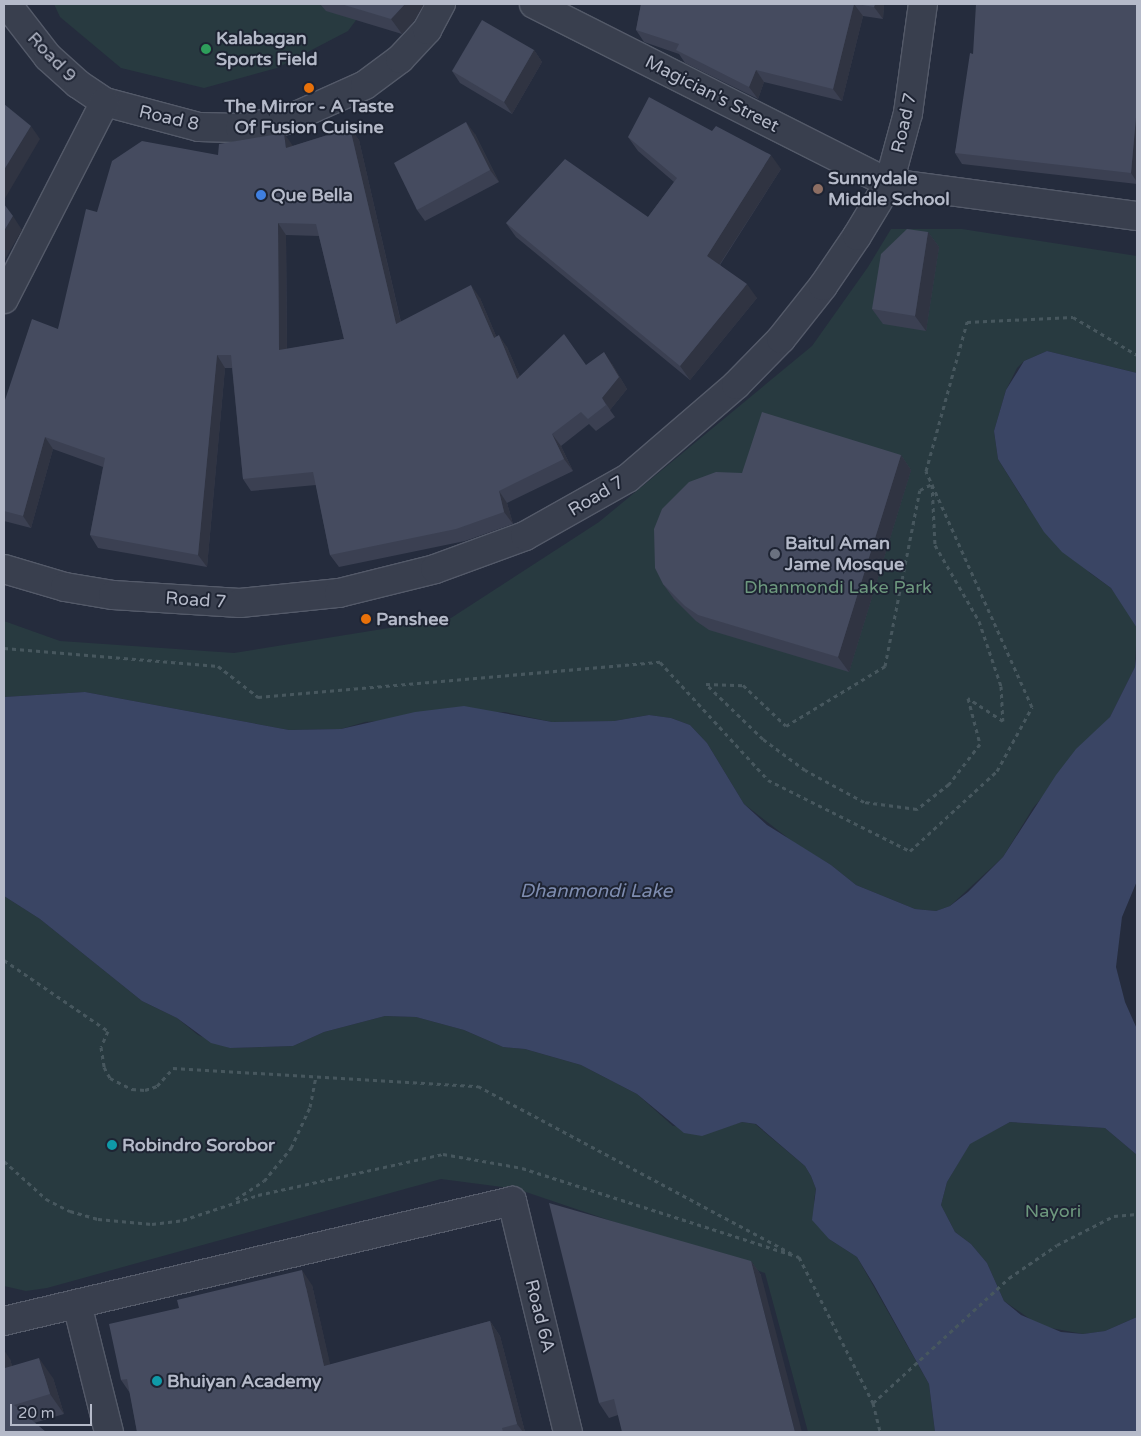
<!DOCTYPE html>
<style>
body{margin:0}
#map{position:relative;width:1141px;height:1436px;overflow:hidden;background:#252c3d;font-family:"Varela Round",sans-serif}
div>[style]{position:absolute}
.green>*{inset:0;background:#283a40}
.water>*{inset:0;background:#3a4564}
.path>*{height:3px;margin-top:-1.5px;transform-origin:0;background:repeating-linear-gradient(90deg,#47575e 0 4px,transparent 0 8px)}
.roads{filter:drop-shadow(1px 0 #545a69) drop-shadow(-1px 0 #545a69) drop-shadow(0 1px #545a69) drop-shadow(0 -1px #545a69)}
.minor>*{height:28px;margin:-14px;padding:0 14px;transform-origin:14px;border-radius:14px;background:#393f4e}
.wall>*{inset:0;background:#3b4052}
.shaded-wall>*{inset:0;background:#303442}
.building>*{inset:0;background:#454b5f}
.dots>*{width:14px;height:14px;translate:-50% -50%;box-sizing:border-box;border:2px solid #1e2433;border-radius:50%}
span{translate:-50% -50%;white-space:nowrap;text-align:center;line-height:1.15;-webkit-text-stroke:4px #1e2433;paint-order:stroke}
.poi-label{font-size:18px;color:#b5bac9;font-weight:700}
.left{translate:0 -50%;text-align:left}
.street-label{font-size:18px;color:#b5bac9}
.park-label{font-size:18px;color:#6d987e}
.water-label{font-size:19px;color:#7e8caf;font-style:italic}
.frame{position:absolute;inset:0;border:5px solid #b5bac9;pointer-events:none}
.scale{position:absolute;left:10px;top:1404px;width:82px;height:22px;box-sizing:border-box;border:2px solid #b5bac9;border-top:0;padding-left:6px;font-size:15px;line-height:18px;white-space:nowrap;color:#b5bac9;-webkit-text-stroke:4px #1e2433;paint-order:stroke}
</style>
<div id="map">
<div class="green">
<div style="clip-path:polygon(54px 4px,368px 4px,348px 31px,277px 68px,204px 88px,121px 68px,60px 17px)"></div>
<div style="clip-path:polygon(891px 229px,962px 229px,1137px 256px,1137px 373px,1047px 351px,1024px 361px,1017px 368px,1006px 390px,994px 431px,998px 459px,1026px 504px,1090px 573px,1111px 588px,1137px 624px,1135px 667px,1110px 717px,1033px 808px,1003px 857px,950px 906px,936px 911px,915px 909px,856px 885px,831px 865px,797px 845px,744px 804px,707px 743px,690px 725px,671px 718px,649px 715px,614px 721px,552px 722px,505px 712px,365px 722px,341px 729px,289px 730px,85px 692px,4px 697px,4px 621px,60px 641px,234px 653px,451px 618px,599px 522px,812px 346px,868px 267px)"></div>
<div style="clip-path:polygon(4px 896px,40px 919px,142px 1001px,177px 1018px,198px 1035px,230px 1048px,293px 1046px,324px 1032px,385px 1016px,416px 1017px,464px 1030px,503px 1047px,525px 1049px,581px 1065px,637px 1094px,673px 1126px,722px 1128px,742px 1122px,755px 1124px,805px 1166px,811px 1176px,816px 1189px,814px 1200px,829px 1239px,857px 1257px,929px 1384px,935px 1432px,808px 1432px,765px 1273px,517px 1189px,441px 1179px,47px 1288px,26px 1291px,4px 1286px)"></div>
<div style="clip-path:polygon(1010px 1122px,1105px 1128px,1137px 1155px,1137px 1317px,1105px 1331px,1083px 1334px,1040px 1326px,1004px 1301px,987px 1263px,971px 1244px,955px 1232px,941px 1205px,947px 1182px,970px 1143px)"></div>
</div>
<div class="water">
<div style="clip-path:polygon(1047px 351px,1137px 373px,1137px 628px,1111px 588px,1062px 552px,1044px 532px,998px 459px,994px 431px,1006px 390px,1024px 361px)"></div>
<div style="clip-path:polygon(1137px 650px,1137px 881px,1122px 917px,1116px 967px,1125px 1002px,1137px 1029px,1137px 1155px,1105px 1128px,1010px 1122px,970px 1144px,947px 1182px,941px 1205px,955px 1232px,971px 1244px,987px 1263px,1004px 1301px,1021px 1315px,1061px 1332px,1083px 1334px,1105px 1331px,1137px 1317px,1137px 1432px,935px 1432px,929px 1384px,874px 1285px,857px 1257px,829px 1239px,812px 1220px,816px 1189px,811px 1176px,805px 1166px,756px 1124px,742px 1122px,702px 1136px,684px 1133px,637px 1094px,581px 1065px,525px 1049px,503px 1047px,464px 1030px,416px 1017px,385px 1016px,324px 1032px,293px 1046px,230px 1048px,211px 1043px,177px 1018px,142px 1001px,40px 919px,4px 896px,4px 697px,85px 692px,289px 730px,341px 729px,415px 712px,464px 706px,552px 722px,614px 721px,649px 715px,671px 718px,690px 725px,707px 743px,744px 804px,767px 825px,831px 865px,856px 885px,915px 909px,936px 911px,950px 906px,968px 892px,1003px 857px,1056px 775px,1076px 749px,1110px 717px,1135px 667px)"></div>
</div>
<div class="path">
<div style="left:932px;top:484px;width:61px;rotate:87.2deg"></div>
<div style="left:935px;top:545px;width:88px;rotate:59.9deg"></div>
<div style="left:979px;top:621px;width:69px;rotate:71.3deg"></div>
<div style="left:1001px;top:686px;width:35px;rotate:87deg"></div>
<div style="left:1003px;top:721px;width:42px;rotate:-146.7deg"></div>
<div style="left:968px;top:698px;width:48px;rotate:75.4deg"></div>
<div style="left:980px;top:744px;width:51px;rotate:127.8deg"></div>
<div style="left:949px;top:784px;width:41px;rotate:142deg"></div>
<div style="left:917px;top:809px;width:53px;rotate:-172.5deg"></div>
<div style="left:864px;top:802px;width:67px;rotate:-151.5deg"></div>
<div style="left:805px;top:770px;width:52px;rotate:-143.6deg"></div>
<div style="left:763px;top:739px;width:79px;rotate:-136deg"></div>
<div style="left:706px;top:684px;width:37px;rotate:2deg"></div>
<div style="left:743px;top:685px;width:59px;rotate:43.6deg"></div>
<div style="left:786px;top:726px;width:116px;rotate:-31.2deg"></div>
<div style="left:885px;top:666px;width:179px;rotate:-78.8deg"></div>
<div style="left:920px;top:490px;width:13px;rotate:-27deg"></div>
<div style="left:4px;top:648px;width:215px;rotate:4.8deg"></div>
<div style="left:218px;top:666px;width:51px;rotate:37.8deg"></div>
<div style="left:258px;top:697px;width:404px;rotate:-5deg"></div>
<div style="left:660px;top:662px;width:160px;rotate:47.5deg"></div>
<div style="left:768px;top:780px;width:159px;rotate:26.6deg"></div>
<div style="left:910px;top:851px;width:118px;rotate:-42.6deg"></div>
<div style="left:997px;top:771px;width:73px;rotate:-61.3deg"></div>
<div style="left:1032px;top:707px;width:259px;rotate:-114.2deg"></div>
<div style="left:926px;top:471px;width:155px;rotate:-74.6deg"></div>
<div style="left:967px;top:322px;width:106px;rotate:-2.7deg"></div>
<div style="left:1073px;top:317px;width:74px;rotate:30.7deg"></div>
<div style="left:4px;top:960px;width:126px;rotate:34.3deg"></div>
<div style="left:108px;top:1031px;width:17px;rotate:114deg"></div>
<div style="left:101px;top:1047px;width:20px;rotate:81deg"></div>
<div style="left:104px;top:1067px;width:13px;rotate:61deg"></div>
<div style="left:110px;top:1078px;width:25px;rotate:27deg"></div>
<div style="left:132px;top:1089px;width:13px;rotate:4deg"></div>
<div style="left:145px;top:1090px;width:13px;rotate:-18deg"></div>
<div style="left:157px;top:1086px;width:24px;rotate:-48deg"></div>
<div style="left:173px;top:1068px;width:306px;rotate:3.4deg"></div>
<div style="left:478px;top:1086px;width:355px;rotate:28.1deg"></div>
<div style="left:4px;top:1161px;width:57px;rotate:42.1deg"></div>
<div style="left:46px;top:1199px;width:27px;rotate:27deg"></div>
<div style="left:70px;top:1211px;width:29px;rotate:16deg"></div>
<div style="left:98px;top:1219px;width:54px;rotate:5.3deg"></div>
<div style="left:152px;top:1224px;width:31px;rotate:-7deg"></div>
<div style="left:183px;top:1220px;width:79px;rotate:-18.4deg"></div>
<div style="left:258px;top:1195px;width:189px;rotate:-12.5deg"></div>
<div style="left:443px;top:1154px;width:80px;rotate:10deg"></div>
<div style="left:522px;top:1168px;width:291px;rotate:17.8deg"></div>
<div style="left:799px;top:1257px;width:164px;rotate:63.1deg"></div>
<div style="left:873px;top:1403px;width:30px;rotate:76deg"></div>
<div style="left:236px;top:1199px;width:33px;rotate:-33deg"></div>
<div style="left:264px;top:1181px;width:43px;rotate:-50.7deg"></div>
<div style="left:291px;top:1148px;width:45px;rotate:-65.1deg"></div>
<div style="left:310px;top:1107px;width:32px;rotate:-79deg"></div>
<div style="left:873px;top:1403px;width:185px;rotate:-42.6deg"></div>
<div style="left:1009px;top:1278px;width:58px;rotate:-34.5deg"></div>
<div style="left:1057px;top:1245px;width:64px;rotate:-27deg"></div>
<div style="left:1114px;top:1216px;width:23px;rotate:-5deg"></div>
</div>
<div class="roads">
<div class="minor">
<div style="left:7px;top:4px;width:67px;rotate:52.3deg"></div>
<div style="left:48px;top:57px;width:40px;rotate:42deg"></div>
<div style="left:78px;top:84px;width:32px;rotate:34deg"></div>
<div style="left:105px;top:102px;width:97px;rotate:14.9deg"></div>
<div style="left:199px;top:127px;width:41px;rotate:1.4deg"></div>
<div style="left:240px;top:128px;width:48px;rotate:-9.7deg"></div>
<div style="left:287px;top:120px;width:85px;rotate:-24.2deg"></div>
<div style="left:365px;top:85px;width:44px;rotate:-36.6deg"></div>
<div style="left:400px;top:59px;width:40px;rotate:-47deg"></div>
<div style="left:427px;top:30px;width:30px;rotate:-62deg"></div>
<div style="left:534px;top:4px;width:398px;rotate:26.8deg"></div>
<div style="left:889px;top:183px;width:250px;rotate:7.6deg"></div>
<div style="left:4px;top:299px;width:221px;rotate:-62.9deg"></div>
<div style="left:4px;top:569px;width:64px;rotate:16.4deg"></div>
<div style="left:65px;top:587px;width:49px;rotate:9.5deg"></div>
<div style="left:113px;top:595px;width:127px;rotate:3.6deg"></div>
<div style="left:240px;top:603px;width:100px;rotate:-5.8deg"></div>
<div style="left:339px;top:593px;width:99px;rotate:-14deg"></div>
<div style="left:435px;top:569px;width:96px;rotate:-20.1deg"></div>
<div style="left:525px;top:536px;width:118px;rotate:-29.4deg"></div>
<div style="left:628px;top:478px;width:143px;rotate:-40.7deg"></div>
<div style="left:736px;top:385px;width:64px;rotate:-45.6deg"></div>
<div style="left:781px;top:339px;width:68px;rotate:-51.6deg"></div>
<div style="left:823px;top:286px;width:60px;rotate:-55.8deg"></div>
<div style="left:857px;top:236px;width:62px;rotate:-58.9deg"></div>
<div style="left:889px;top:183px;width:73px;rotate:-74.8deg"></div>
<div style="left:908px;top:113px;width:110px;rotate:-82.2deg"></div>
<div style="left:77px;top:1304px;width:132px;rotate:76deg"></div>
<div style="left:4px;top:1321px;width:522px;rotate:-13.29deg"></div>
<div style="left:512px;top:1201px;width:238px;rotate:76.4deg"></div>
</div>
</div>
<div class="wall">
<div style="clip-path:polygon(320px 4px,424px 4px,414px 21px,402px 34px,326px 11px)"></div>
<div style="clip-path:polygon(641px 4px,884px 4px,883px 19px,863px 16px,842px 101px,764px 82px,758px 99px,685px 63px,679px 54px,644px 42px,636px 30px)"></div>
<div style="clip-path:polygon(1137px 4px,1137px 184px,962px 164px,955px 153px,973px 54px)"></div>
<div style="clip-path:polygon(534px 50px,542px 62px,512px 114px,460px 83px,452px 71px)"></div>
<div style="clip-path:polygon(evenodd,350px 128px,359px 140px,401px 322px,480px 298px,496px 336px,507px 347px,520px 377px,586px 365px,612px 364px,627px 389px,610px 410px,615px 417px,596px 431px,589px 424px,561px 446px,573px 471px,507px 503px,513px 524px,465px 541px,339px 567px,330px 555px,316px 485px,251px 491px,243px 479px,232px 368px,225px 368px,207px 567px,98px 548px,90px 535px,103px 467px,53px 449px,31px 528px,4px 521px,4px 403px,58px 329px,97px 212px,218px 155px,293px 146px,350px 128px,286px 235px,319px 236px,344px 339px,287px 349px,286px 235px)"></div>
<div style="clip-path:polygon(475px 134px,499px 182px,425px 221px,417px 210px)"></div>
<div style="clip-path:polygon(628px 137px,781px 169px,720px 265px,757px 298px,690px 380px,516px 237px,506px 223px,648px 217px,674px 182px,638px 151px)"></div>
<div style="clip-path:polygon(928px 232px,939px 247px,926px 331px,883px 324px,872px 309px)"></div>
<div style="clip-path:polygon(901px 455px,911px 470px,849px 672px,709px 630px,696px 621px,674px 599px,663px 584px,742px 473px)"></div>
<div style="clip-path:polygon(751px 1261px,761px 1275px,618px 1415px,609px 1418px,599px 1403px)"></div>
<div style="clip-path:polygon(312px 1285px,330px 1365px,490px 1321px,500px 1336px,525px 1432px,137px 1432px,130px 1393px,121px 1380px)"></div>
<div style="clip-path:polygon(10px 1359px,12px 1366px,53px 1378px,64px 1414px,4px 1432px)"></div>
</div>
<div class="shaded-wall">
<div style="clip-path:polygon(405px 4px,424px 4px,414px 21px,402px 34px,391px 19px)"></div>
<div style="clip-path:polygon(854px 4px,863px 16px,842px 101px,833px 89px)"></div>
<div style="clip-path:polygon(875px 4px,884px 4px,883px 19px,874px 7px)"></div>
<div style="clip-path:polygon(534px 50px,542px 62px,512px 114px,504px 102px)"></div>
<div style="clip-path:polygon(756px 70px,764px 82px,758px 99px,749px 87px)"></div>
<div style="clip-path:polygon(1137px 106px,1137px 182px,1131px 173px)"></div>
<div style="clip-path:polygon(466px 122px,475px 134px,499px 182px,490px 170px)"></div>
<div style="clip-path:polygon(31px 126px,40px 139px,4px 200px,4px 170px)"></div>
<div style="clip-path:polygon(350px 128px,359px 140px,404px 336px,396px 324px)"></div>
<div style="clip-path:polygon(284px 133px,293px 146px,295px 160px,286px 148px)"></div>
<div style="clip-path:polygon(771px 155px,781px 169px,716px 270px,707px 256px)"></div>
<div style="clip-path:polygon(13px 216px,22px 230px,4px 261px,4px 231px)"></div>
<div style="clip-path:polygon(278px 223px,286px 235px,287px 362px,279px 350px)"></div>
<div style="clip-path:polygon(928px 232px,939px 247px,926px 331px,915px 316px)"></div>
<div style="clip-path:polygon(747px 284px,757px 298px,690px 380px,680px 366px)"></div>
<div style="clip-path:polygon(471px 285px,480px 298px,502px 350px,494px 338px)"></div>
<div style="clip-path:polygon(499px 335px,507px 347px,526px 391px,517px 379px)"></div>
<div style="clip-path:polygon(604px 352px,612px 364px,627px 389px,610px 410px,615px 417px,602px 398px)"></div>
<div style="clip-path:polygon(217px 355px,225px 368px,207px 567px,198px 555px)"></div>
<div style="clip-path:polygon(552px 434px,561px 446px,573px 471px,564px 459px)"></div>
<div style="clip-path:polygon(45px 437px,53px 449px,31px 528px,23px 516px)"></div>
<div style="clip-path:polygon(901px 455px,911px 470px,849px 672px,838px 657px)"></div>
<div style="clip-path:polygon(499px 491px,507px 503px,513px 524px,504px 512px)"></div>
<div style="clip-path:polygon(751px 1261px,761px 1275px,802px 1432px,795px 1432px)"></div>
<div style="clip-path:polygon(302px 1270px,312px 1285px,334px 1381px,324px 1366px)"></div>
<div style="clip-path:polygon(490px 1321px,500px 1336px,525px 1432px,523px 1432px,517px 1424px)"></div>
<div style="clip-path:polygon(4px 1350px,10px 1359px,19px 1389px,5px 1368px,4px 1365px)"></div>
<div style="clip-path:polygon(39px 1358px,53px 1378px,64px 1414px,50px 1394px)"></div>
</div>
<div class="building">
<div style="clip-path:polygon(341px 4px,405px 4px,391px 19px)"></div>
<div style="clip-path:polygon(641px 4px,854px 4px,833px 89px,756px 70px,749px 87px,676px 50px,679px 44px,636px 30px)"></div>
<div style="clip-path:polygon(857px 4px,875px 4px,874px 7px)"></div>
<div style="clip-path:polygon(976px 4px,1137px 4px,1137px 106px,1131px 173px,955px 153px,970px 53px,973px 54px)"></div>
<div style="clip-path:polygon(482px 20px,534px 50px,504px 102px,452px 71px)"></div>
<div style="clip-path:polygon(649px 97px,712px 131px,716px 126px,771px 155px,707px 256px,747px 284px,680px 366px,506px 223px,565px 159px,648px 217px,677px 178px,628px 137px)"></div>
<div style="clip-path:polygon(4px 104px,31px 126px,4px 170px)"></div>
<div style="clip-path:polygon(466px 122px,490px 170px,417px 210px,394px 163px)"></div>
<div style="clip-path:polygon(evenodd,350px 128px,396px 324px,471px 285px,494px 338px,499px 335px,517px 379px,564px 334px,586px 365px,604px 352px,619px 377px,602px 398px,606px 405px,588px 419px,581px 412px,552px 434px,564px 459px,499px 491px,504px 512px,456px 529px,330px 555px,313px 472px,243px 479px,231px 355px,217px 355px,198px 555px,90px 535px,105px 458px,45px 437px,23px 516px,4px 511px,4px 403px,32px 319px,58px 329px,86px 209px,97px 212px,112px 161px,142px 141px,218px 155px,219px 144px,284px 133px,286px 148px,350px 128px,278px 223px,316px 224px,344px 339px,279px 350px,278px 223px)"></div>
<div style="clip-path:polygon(4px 204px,13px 216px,4px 231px)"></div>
<div style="clip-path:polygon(907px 229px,928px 232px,915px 316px,872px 309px,881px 254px)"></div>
<div style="clip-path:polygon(762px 412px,901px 455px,838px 657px,698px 615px,685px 606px,663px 584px,655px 568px,654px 529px,662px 509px,689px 482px,716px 472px,742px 473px)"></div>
<div style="clip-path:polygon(549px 1203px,751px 1261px,795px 1432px,622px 1432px,614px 1399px,599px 1403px)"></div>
<div style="clip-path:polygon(302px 1270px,324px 1366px,490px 1321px,517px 1424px,502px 1428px,503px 1432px,137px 1432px,127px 1379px,121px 1380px,109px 1324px,179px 1308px,177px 1300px)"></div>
<div style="clip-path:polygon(39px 1358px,50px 1394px,14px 1405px,46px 1432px,4px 1432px,4px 1365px,5px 1368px)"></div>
</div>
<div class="dots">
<div style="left:206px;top:49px;background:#2e9e5b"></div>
<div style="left:309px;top:88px;background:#e8710a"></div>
<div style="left:818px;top:189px;background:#8d6e63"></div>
<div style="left:261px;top:195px;background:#3f7fe0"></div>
<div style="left:775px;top:554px;background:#6b7280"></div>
<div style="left:366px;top:619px;background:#e8710a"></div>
<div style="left:112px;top:1145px;background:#0f9aa8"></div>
<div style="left:157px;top:1381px;background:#0f9aa8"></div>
</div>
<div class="poi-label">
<span class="left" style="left:216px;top:49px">Kalabagan<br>Sports Field</span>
<span style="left:309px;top:117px">The Mirror - A Taste<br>Of Fusion Cuisine</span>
<span class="left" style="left:828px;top:189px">Sunnydale<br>Middle School</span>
<span class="left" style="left:271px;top:195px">Que Bella</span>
<span class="left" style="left:785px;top:554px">Baitul Aman<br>Jame Mosque</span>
<span class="left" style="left:376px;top:619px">Panshee</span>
<span class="left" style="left:122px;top:1145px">Robindro Sorobor</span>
<span class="left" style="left:167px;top:1381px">Bhuiyan Academy</span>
</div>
<div class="street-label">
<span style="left:52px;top:57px;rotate:46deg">Road 9</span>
<span style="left:712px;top:94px;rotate:27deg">Magician's Street</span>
<span style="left:169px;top:118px;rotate:13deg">Road 8</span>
<span style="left:904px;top:123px;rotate:-77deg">Road 7</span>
<span style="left:596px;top:496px;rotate:-31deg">Road 7</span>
<span style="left:196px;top:600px;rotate:4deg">Road 7</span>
<span style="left:540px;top:1316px;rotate:76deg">Road 6A</span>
</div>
<div class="park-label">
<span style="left:838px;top:587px">Dhanmondi Lake Park</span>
<span style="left:1053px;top:1211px">Nayori</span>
</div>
<div class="water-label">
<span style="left:596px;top:892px">Dhanmondi Lake</span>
</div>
<div class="frame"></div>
<div class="scale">20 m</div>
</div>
